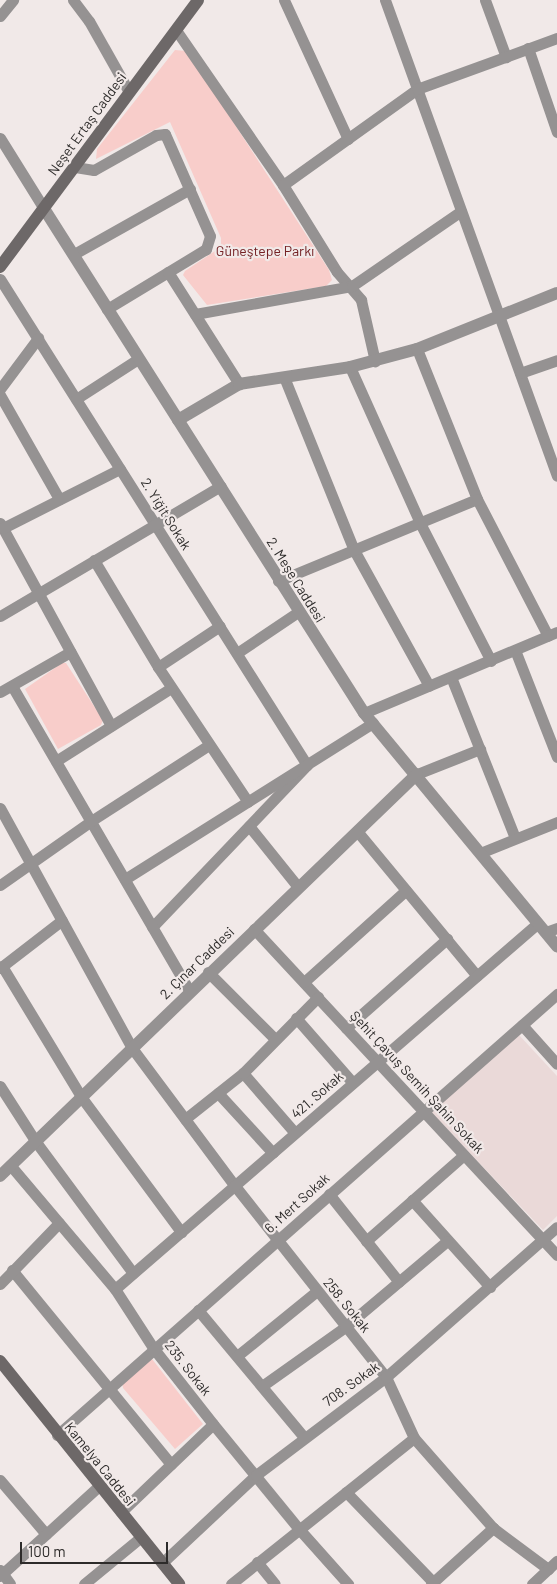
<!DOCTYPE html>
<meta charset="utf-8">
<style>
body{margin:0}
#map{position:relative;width:557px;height:1584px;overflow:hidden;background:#f1e9e8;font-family:Barlow,sans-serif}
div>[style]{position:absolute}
.built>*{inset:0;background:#ead9d8}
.green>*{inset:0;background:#f8cdca}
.minor>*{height:11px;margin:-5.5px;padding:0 5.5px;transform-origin:5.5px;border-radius:5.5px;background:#959292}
.tertiary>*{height:12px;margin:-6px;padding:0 6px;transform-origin:6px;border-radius:6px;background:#959292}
.secondary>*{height:12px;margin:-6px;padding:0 6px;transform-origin:6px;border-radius:6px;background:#6d6868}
span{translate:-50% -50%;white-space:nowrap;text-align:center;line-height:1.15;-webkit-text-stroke:4.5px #f1e9e8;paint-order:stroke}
.street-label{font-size:14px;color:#2d2b2a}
.park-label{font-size:14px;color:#732023}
.scale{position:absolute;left:20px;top:1542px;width:148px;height:22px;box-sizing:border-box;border:2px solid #2d2b2a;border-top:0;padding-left:6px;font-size:15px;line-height:18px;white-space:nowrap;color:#2d2b2a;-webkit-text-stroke:4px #f1e9e8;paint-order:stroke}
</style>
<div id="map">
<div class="built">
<div style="clip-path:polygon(519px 1035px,557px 1076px,557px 1216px,543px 1230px,430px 1111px)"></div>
</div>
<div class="green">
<div style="clip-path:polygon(175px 50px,186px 51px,191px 57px,329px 270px,332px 280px,326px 286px,207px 305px,183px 275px,185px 271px,221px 247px,221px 238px,170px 122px,96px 159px,97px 149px)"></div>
<div style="clip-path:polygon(62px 663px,66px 663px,103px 720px,101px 725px,58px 749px,25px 689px)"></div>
<div style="clip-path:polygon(152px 1359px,203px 1424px,175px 1449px,123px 1388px,122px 1382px,146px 1360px)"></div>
</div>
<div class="minor">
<div style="left:73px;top:0;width:26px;rotate:53deg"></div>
<div style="left:89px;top:21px;width:81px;rotate:60.6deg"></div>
<div style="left:284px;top:0;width:153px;rotate:65.3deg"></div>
<div style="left:385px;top:0;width:506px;rotate:70.13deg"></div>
<div style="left:485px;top:0;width:61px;rotate:69.8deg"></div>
<div style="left:0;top:16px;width:21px;rotate:-51deg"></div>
<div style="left:176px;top:30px;width:188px;rotate:55.4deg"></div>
<div style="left:283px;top:185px;width:102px;rotate:58.2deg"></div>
<div style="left:337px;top:272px;width:37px;rotate:49deg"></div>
<div style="left:361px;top:300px;width:63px;rotate:77.1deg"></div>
<div style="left:528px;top:48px;width:89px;rotate:71deg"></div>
<div style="left:0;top:138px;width:81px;rotate:58.1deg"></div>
<div style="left:75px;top:167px;width:19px;rotate:9deg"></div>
<div style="left:94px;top:170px;width:71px;rotate:-29.4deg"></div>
<div style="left:156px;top:135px;width:9px;rotate:-6deg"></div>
<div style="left:165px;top:134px;width:111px;rotate:66.2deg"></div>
<div style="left:210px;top:236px;width:14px;rotate:107deg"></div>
<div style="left:206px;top:249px;width:116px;rotate:148.8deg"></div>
<div style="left:283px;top:185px;width:165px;rotate:-35.6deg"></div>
<div style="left:417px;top:89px;width:149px;rotate:-20deg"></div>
<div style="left:74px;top:254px;width:133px;rotate:-29.3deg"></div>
<div style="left:168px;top:272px;width:133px;rotate:57.6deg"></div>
<div style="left:0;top:279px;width:575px;rotate:57.72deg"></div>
<div style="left:307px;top:765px;width:224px;rotate:133.7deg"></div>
<div style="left:195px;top:314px;width:159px;rotate:-10.1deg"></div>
<div style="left:352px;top:286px;width:132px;rotate:-34.5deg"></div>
<div style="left:417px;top:349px;width:162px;rotate:68.2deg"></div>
<div style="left:477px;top:499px;width:154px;rotate:62.6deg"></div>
<div style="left:350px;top:367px;width:171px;rotate:65.8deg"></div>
<div style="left:420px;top:523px;width:155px;rotate:62.8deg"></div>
<div style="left:520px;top:373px;width:39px;rotate:-19deg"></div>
<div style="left:284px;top:377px;width:187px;rotate:68deg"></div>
<div style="left:354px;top:550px;width:155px;rotate:61.1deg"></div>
<div style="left:0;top:389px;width:64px;rotate:-53.3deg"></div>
<div style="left:0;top:395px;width:120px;rotate:60.4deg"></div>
<div style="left:76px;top:399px;width:74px;rotate:-32.8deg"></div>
<div style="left:0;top:523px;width:231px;rotate:61.3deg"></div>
<div style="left:3px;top:528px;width:131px;rotate:-26.8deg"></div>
<div style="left:94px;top:560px;width:125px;rotate:59.1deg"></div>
<div style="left:158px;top:667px;width:162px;rotate:56.3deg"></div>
<div style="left:278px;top:581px;width:215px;rotate:-22.4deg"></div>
<div style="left:0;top:616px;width:256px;rotate:-30.5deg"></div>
<div style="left:515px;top:650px;width:115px;rotate:68.6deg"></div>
<div style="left:237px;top:653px;width:73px;rotate:-33.9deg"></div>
<div style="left:158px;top:667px;width:74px;rotate:-33.5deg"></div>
<div style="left:451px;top:677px;width:173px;rotate:68.3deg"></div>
<div style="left:12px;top:686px;width:352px;rotate:59.8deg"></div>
<div style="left:0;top:692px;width:81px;rotate:-29.7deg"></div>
<div style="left:364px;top:713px;width:209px;rotate:-22.8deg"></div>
<div style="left:56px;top:761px;width:136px;rotate:-32.4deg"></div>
<div style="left:417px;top:774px;width:68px;rotate:-21.6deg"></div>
<div style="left:0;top:808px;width:274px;rotate:61.2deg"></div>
<div style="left:132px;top:1048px;width:172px;rotate:53.3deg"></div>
<div style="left:235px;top:1186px;width:243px;rotate:51.7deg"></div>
<div style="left:386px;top:1377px;width:67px;rotate:65.3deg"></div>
<div style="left:414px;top:1438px;width:120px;rotate:48.7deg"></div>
<div style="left:493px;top:1528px;width:69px;rotate:36.7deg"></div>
<div style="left:249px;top:826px;width:78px;rotate:51.2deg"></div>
<div style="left:357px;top:831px;width:188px;rotate:50.4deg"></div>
<div style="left:480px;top:853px;width:83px;rotate:-21.9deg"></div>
<div style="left:125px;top:879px;width:293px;rotate:-32.2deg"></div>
<div style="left:0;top:885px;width:111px;rotate:-35.1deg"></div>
<div style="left:91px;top:821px;width:140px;rotate:-32.8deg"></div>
<div style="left:254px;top:929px;width:445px;rotate:47.1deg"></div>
<div style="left:546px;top:932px;width:12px;rotate:-20deg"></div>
<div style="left:2px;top:966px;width:154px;rotate:58.8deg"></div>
<div style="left:82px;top:1098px;width:167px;rotate:53.5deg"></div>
<div style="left:0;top:968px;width:78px;rotate:-37.7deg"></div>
<div style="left:208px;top:972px;width:95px;rotate:45deg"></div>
<div style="left:304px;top:982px;width:137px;rotate:-42deg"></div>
<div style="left:296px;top:1018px;width:86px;rotate:48.8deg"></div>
<div style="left:522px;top:1025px;width:52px;rotate:48.1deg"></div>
<div style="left:346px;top:1028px;width:135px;rotate:-41.4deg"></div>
<div style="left:243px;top:1073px;width:79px;rotate:49.1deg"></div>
<div style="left:0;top:1086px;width:67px;rotate:57.3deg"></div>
<div style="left:36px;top:1142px;width:163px;rotate:53.5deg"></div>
<div style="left:218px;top:1093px;width:81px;rotate:47.5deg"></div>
<div style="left:185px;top:1119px;width:74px;rotate:-38.4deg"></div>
<div style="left:243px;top:1073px;width:107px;rotate:-45.4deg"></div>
<div style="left:11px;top:1166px;width:161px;rotate:49.8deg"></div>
<div style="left:115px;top:1289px;width:72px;rotate:57deg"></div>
<div style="left:154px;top:1349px;width:95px;rotate:51.8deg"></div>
<div style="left:213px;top:1424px;width:136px;rotate:50.7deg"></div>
<div style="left:299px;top:1529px;width:74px;rotate:48.3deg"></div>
<div style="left:329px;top:1194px;width:112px;rotate:51.5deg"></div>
<div style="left:412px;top:1200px;width:117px;rotate:48.1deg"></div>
<div style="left:366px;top:1241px;width:130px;rotate:-41.3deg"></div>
<div style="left:12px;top:1270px;width:251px;rotate:50.7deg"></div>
<div style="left:0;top:1284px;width:85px;rotate:-46deg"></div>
<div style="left:115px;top:1289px;width:559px;rotate:-40.87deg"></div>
<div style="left:198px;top:1310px;width:165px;rotate:50.2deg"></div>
<div style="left:237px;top:1356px;width:103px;rotate:-39.1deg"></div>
<div style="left:262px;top:1386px;width:102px;rotate:-35.4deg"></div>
<div style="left:345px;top:1327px;width:133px;rotate:-40.1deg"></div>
<div style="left:57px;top:1435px;width:667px;rotate:-41.41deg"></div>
<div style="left:0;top:1480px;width:71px;rotate:49.6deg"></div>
<div style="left:346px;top:1492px;width:125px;rotate:46deg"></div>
<div style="left:121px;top:1512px;width:127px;rotate:-43.7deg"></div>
<div style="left:257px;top:1562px;width:28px;rotate:51deg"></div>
<div style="left:162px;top:1563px;width:129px;rotate:-43.1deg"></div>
<div style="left:256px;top:1475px;width:163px;rotate:-37deg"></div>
<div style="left:386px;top:1377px;width:227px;rotate:-41.3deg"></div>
<div style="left:0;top:1570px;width:17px;rotate:54deg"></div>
<div style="left:0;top:1576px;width:135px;rotate:-42.3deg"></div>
<div style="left:84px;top:1584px;width:74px;rotate:-39.5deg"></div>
<div style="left:231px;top:1584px;width:234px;rotate:-38.6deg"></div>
<div style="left:431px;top:1584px;width:84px;rotate:-42.1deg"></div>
<div style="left:532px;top:1584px;width:34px;rotate:-43deg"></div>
</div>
<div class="tertiary">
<div style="left:43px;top:207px;width:599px;rotate:57.61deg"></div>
<div style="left:364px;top:713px;width:303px;rotate:50.4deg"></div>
<div style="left:178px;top:420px;width:71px;rotate:-30.5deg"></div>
<div style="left:239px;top:384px;width:112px;rotate:-8.7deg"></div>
<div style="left:350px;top:367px;width:69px;rotate:-15deg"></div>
<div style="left:417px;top:349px;width:151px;rotate:-21.8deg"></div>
<div style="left:0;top:1176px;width:579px;rotate:-43.95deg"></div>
</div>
<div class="secondary">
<div style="left:0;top:267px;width:332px;rotate:-53.4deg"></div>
<div style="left:0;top:1361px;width:286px;rotate:51.2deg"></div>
</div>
<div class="street-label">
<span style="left:87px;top:124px;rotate:-54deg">Neşet Ertaş Caddesi</span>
<span style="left:166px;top:514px;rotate:58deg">2. Yiğit Sokak</span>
<span style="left:296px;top:580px;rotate:58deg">2. Meşe Caddesi</span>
<span style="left:197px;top:963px;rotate:-44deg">2. Çınar Caddesi</span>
<span style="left:417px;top:1082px;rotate:47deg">Şehit Çavuş Semih Şahin Sokak</span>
<span style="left:317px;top:1095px;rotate:-41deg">421. Sokak</span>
<span style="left:297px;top:1203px;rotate:-42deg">6. Mert Sokak</span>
<span style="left:347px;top:1305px;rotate:51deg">258. Sokak</span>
<span style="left:188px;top:1368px;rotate:52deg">235. Sokak</span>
<span style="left:351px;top:1384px;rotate:-36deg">708. Sokak</span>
<span style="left:100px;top:1464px;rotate:51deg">Kamelya Caddesi</span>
</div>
<div class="park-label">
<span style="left:265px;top:251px">Güneştepe Parkı</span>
</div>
<div class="scale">100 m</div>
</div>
